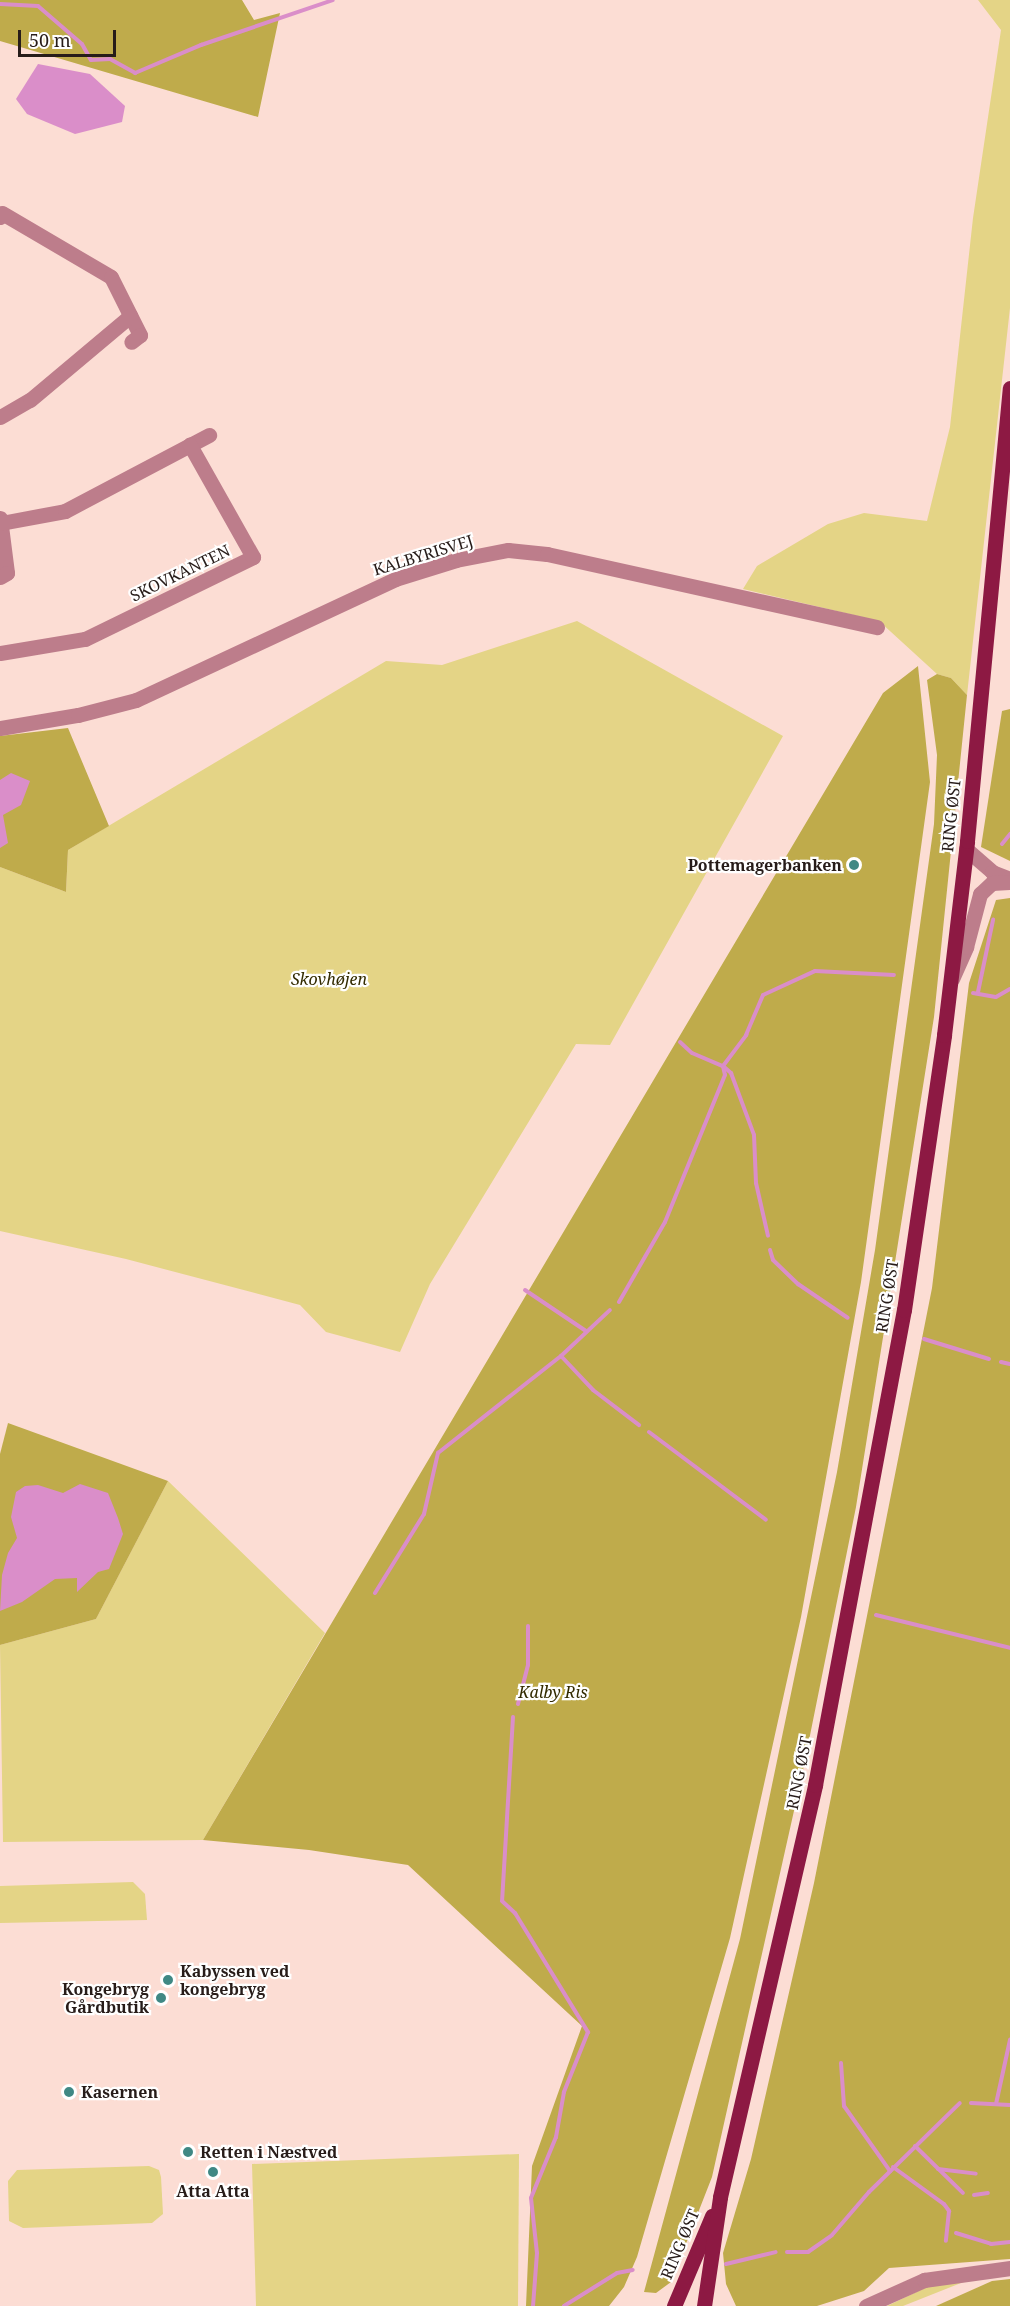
<!DOCTYPE html>
<meta charset="utf-8">
<style>
body{margin:0}
#map{position:relative;width:1010px;height:2306px;overflow:hidden;background:#fcddd4;font-family:"Noto Serif",serif}
div>[style]{position:absolute}
.green>*{inset:0;background:#e4d486}
.forest>*{inset:0;background:#bfab4b}
.water>*{inset:0;background:#da8ec9}
.stream>*{height:4px;margin:-2px;padding:0 2px;transform-origin:2px;border-radius:2px;background:#da8ec9}
.minor>*{height:15px;margin:-7.5px;padding:0 7.5px;transform-origin:7.5px;border-radius:7.5px;background:#bd7d8b}
.major>*{height:15px;margin:-7.5px;padding:0 7.5px;transform-origin:7.5px;border-radius:7.5px;background:#8d1943}
.dots>*{width:16px;height:16px;translate:-50% -50%;box-sizing:border-box;border:3px solid #fff;border-radius:50%}
span{translate:-50% -50%;white-space:nowrap;text-align:center;line-height:1.15;-webkit-text-stroke:4.5px #fff;paint-order:stroke}
.street-label{font-size:16px;color:#271c19}
.poi-label{font-size:16px;color:#271c19;font-weight:700}
.right{translate:-100% -50%;text-align:right}
.left{translate:0 -50%;text-align:left}
.park-label{font-size:16px;color:#332b00;font-style:italic}
.scale{position:absolute;left:18px;top:30px;width:98px;height:27px;box-sizing:border-box;border:3px solid #271c19;border-top:0;padding-left:8px;font-size:18px;line-height:21px;white-space:nowrap;color:#271c19;-webkit-text-stroke:4px #fff;paint-order:stroke}
</style>
<div id="map">
<div class="green">
<div style="clip-path:polygon(978px 0,1010px 0,1010px 308px,967px 695px,951px 678px,937px 674px,879px 621px,743px 589px,757px 566px,828px 524px,864px 513px,927px 521px,950px 427px,973px 218px,1001px 30px)"></div>
<div style="clip-path:polygon(577px 621px,783px 736px,610px 1045px,576px 1044px,430px 1284px,400px 1352px,326px 1332px,300px 1305px,126px 1259px,0 1231px,0 867px,66px 892px,68px 850px,386px 661px,442px 665px)"></div>
<div style="clip-path:polygon(168px 1481px,325px 1633px,203px 1840px,3px 1842px,0 1645px,96px 1619px)"></div>
<div style="clip-path:polygon(133px 1882px,145px 1894px,147px 1920px,0 1923px,0 1886px)"></div>
<div style="clip-path:polygon(519px 2154px,518px 2306px,256px 2306px,252px 2164px)"></div>
<div style="clip-path:polygon(149px 2166px,159px 2170px,161px 2177px,163px 2214px,152px 2223px,23px 2228px,9px 2221px,8px 2181px,17px 2170px)"></div>
<div style="clip-path:polygon(966px 2281px,903px 2306px,887px 2306px,927px 2287px)"></div>
</div>
<div class="forest">
<div style="clip-path:polygon(0 0,242px 0,254px 20px,280px 13px,258px 117px,0 41px)"></div>
<div style="clip-path:polygon(918px 666px,930px 782px,861px 1282px,801px 1617px,730px 1938px,637px 2257px,624px 2287px,609px 2306px,526px 2306px,532px 2166px,582px 2026px,408px 1865px,309px 1850px,203px 1840px,883px 693px)"></div>
<div style="clip-path:polygon(937px 674px,951px 678px,967px 695px,934px 1017px,856px 1507px,802px 1775px,712px 2177px,671px 2282px,656px 2293px,644px 2292px,740px 1939px,837px 1472px,875px 1250px,934px 824px,937px 755px,927px 680px)"></div>
<div style="clip-path:polygon(1010px 709px,1010px 861px,981px 847px,1002px 711px)"></div>
<div style="clip-path:polygon(68px 728px,109px 826px,68px 850px,66px 892px,0 867px,0 736px)"></div>
<div style="clip-path:polygon(1010px 898px,1010px 2259px,889px 2268px,864px 2291px,817px 2306px,736px 2306px,726px 2284px,723px 2253px,751px 2159px,814px 1883px,932px 1288px,969px 983px,996px 900px)"></div>
<div style="clip-path:polygon(8px 1423px,168px 1481px,96px 1619px,0 1645px,0 1454px)"></div>
<div style="clip-path:polygon(1010px 2279px,1010px 2306px,936px 2306px,992px 2281px)"></div>
</div>
<div class="water">
<div style="clip-path:polygon(38px 64px,90px 74px,125px 106px,122px 122px,75px 134px,27px 114px,16px 99px)"></div>
<div style="clip-path:polygon(11px 773px,30px 781px,21px 805px,3px 815px,8px 843px,0 848px,0 780px)"></div>
<div style="clip-path:polygon(80px 1484px,108px 1493px,118px 1518px,123px 1534px,109px 1569px,98px 1572px,77px 1592px,77px 1578px,55px 1579px,22px 1602px,0 1611px,2px 1575px,8px 1553px,17px 1538px,11px 1517px,16px 1492px,25px 1486px,38px 1485px,63px 1493px)"></div>
</div>
<div class="stream">
<div style="left:0;top:4px;width:38px;rotate:3deg"></div>
<div style="left:38px;top:6px;width:58px;rotate:40.8deg"></div>
<div style="left:82px;top:44px;width:18px;rotate:61deg"></div>
<div style="left:91px;top:60px;width:19px;rotate:-3deg"></div>
<div style="left:110px;top:59px;width:29px;rotate:29deg"></div>
<div style="left:135px;top:73px;width:72px;rotate:-23deg"></div>
<div style="left:201px;top:45px;width:139px;rotate:-18.8deg"></div>
<div style="left:1002px;top:844px;width:13px;rotate:-51deg"></div>
<div style="left:978px;top:992px;width:74px;rotate:-78.2deg"></div>
<div style="left:973px;top:993px;width:23px;rotate:10deg"></div>
<div style="left:996px;top:997px;width:16px;rotate:-30deg"></div>
<div style="left:680px;top:1042px;width:16px;rotate:43deg"></div>
<div style="left:692px;top:1053px;width:34px;rotate:23deg"></div>
<div style="left:723px;top:1066px;width:39px;rotate:-53deg"></div>
<div style="left:746px;top:1035px;width:43px;rotate:-67deg"></div>
<div style="left:763px;top:995px;width:57px;rotate:-24.8deg"></div>
<div style="left:815px;top:971px;width:79px;rotate:2.9deg"></div>
<div style="left:723px;top:1066px;width:11px;rotate:41deg"></div>
<div style="left:731px;top:1073px;width:66px;rotate:69.6deg"></div>
<div style="left:754px;top:1135px;width:48px;rotate:87.6deg"></div>
<div style="left:756px;top:1183px;width:54px;rotate:77.2deg"></div>
<div style="left:770px;top:1250px;width:10px;rotate:73deg"></div>
<div style="left:773px;top:1260px;width:35px;rotate:44deg"></div>
<div style="left:798px;top:1284px;width:60px;rotate:34.2deg"></div>
<div style="left:525px;top:1290px;width:73px;rotate:33.9deg"></div>
<div style="left:619px;top:1302px;width:92px;rotate:-60.1deg"></div>
<div style="left:665px;top:1222px;width:159px;rotate:-67.8deg"></div>
<div style="left:725px;top:1075px;width:9px;rotate:-103deg"></div>
<div style="left:924px;top:1339px;width:68px;rotate:17.1deg"></div>
<div style="left:561px;top:1356px;width:47px;rotate:46.7deg"></div>
<div style="left:593px;top:1390px;width:58px;rotate:37.3deg"></div>
<div style="left:1001px;top:1362px;width:9px;rotate:13deg"></div>
<div style="left:649px;top:1432px;width:146px;rotate:36.9deg"></div>
<div style="left:375px;top:1593px;width:93px;rotate:-58.2deg"></div>
<div style="left:424px;top:1514px;width:63px;rotate:-77.1deg"></div>
<div style="left:438px;top:1453px;width:157px;rotate:-38.3deg"></div>
<div style="left:561px;top:1356px;width:67px;rotate:-43.2deg"></div>
<div style="left:876px;top:1615px;width:138px;rotate:13.8deg"></div>
<div style="left:518px;top:1704px;width:40px;rotate:-75.6deg"></div>
<div style="left:528px;top:1665px;width:39px;rotate:-90deg"></div>
<div style="left:513px;top:1717px;width:184px;rotate:93.4deg"></div>
<div style="left:502px;top:1901px;width:18px;rotate:43deg"></div>
<div style="left:515px;top:1913px;width:140px;rotate:58.5deg"></div>
<div style="left:588px;top:2032px;width:65px;rotate:111.8deg"></div>
<div style="left:564px;top:2092px;width:46px;rotate:100.1deg"></div>
<div style="left:556px;top:2137px;width:66px;rotate:112.3deg"></div>
<div style="left:531px;top:2198px;width:55px;rotate:83.8deg"></div>
<div style="left:537px;top:2253px;width:53px;rotate:94.3deg"></div>
<div style="left:841px;top:2063px;width:43px;rotate:86deg"></div>
<div style="left:844px;top:2106px;width:80px;rotate:54.7deg"></div>
<div style="left:971px;top:2103px;width:39px;rotate:3deg"></div>
<div style="left:996px;top:2104px;width:66px;rotate:-77.7deg"></div>
<div style="left:915px;top:2146px;width:67px;rotate:44.4deg"></div>
<div style="left:893px;top:2167px;width:63px;rotate:36deg"></div>
<div style="left:944px;top:2204px;width:9px;rotate:54deg"></div>
<div style="left:949px;top:2211px;width:30px;rotate:96deg"></div>
<div style="left:938px;top:2169px;width:38px;rotate:7deg"></div>
<div style="left:974px;top:2195px;width:14px;rotate:-8deg"></div>
<div style="left:956px;top:2233px;width:37px;rotate:17deg"></div>
<div style="left:991px;top:2244px;width:19px;rotate:-6deg"></div>
<div style="left:787px;top:2252px;width:21px"></div>
<div style="left:808px;top:2252px;width:29px;rotate:-35deg"></div>
<div style="left:832px;top:2235px;width:57px;rotate:-49.3deg"></div>
<div style="left:869px;top:2192px;width:127px;rotate:-44.4deg"></div>
<div style="left:726px;top:2264px;width:51px;rotate:-13.5deg"></div>
<div style="left:564px;top:2306px;width:62px;rotate:-31.9deg"></div>
<div style="left:617px;top:2273px;width:16px;rotate:-11deg"></div>
</div>
<div class="minor">
<div style="left:0;top:217px;width:4px;rotate:-63deg"></div>
<div style="left:2px;top:213px;width:126px;rotate:30.4deg"></div>
<div style="left:111px;top:277px;width:65px;rotate:63.4deg"></div>
<div style="left:140px;top:335px;width:11px;rotate:142deg"></div>
<div style="left:0;top:417px;width:34px;rotate:-30deg"></div>
<div style="left:30px;top:400px;width:131px;rotate:-40deg"></div>
<div style="left:0;top:518px;width:55px;rotate:82.7deg"></div>
<div style="left:7px;top:573px;width:8px;rotate:150deg"></div>
<div style="left:1px;top:523px;width:65px;rotate:-10.6deg"></div>
<div style="left:65px;top:511px;width:163px;rotate:-27.8deg"></div>
<div style="left:0;top:653px;width:86px;rotate:-9.4deg"></div>
<div style="left:85px;top:639px;width:187px;rotate:-26deg"></div>
<div style="left:253px;top:557px;width:129px;rotate:-119.4deg"></div>
<div style="left:0;top:728px;width:79px;rotate:-9.5deg"></div>
<div style="left:78px;top:715px;width:60px;rotate:-14.5deg"></div>
<div style="left:136px;top:700px;width:286px;rotate:-25deg"></div>
<div style="left:395px;top:579px;width:64px;rotate:-17.3deg"></div>
<div style="left:456px;top:560px;width:53px;rotate:-10.9deg"></div>
<div style="left:508px;top:550px;width:39px;rotate:6deg"></div>
<div style="left:547px;top:554px;width:338px;rotate:12.5deg"></div>
<div style="left:966px;top:849px;width:35px;rotate:41deg"></div>
<div style="left:992px;top:872px;width:19px;rotate:21deg"></div>
<div style="left:952px;top:979px;width:35px;rotate:-66deg"></div>
<div style="left:966px;top:947px;width:55px;rotate:-75.2deg"></div>
<div style="left:980px;top:894px;width:16px;rotate:-43deg"></div>
<div style="left:992px;top:883px;width:18px;rotate:-3deg"></div>
<div style="left:866px;top:2306px;width:64px;rotate:-24.1deg"></div>
<div style="left:924px;top:2280px;width:87px;rotate:-7.9deg"></div>
</div>
<div class="major">
<div style="left:674px;top:2306px;width:98px;rotate:-67.1deg"></div>
<div style="left:704px;top:2306px;width:110px;rotate:-81.6deg"></div>
<div style="left:720px;top:2197px;width:423px;rotate:-77deg"></div>
<div style="left:815px;top:1785px;width:483px;rotate:-79.4deg"></div>
<div style="left:904px;top:1310px;width:278px;rotate:-81.7deg"></div>
<div style="left:944px;top:1035px;width:195px;rotate:-83.2deg"></div>
<div style="left:967px;top:841px;width:455px;rotate:-84.6deg"></div>
</div>
<div class="dots">
<div style="left:854px;top:865px;background:#408884"></div>
<div style="left:168px;top:1980px;background:#408884"></div>
<div style="left:161px;top:1998px;background:#408884"></div>
<div style="left:69px;top:2092px;background:#408884"></div>
<div style="left:188px;top:2152px;background:#408884"></div>
<div style="left:213px;top:2172px;background:#408884"></div>
</div>
<div class="street-label">
<span style="left:423px;top:555px;rotate:-17deg">KALBYRISVEJ</span>
<span style="left:180px;top:573px;rotate:-26deg">SKOVKANTEN</span>
<span style="left:951px;top:815px;rotate:-84deg">RING ØST</span>
<span style="left:887px;top:1296px;rotate:-81deg">RING ØST</span>
<span style="left:799px;top:1773px;rotate:-79deg">RING ØST</span>
<span style="left:680px;top:2244px;rotate:-67deg">RING ØST</span>
</div>
<div class="poi-label">
<span class="right" style="left:842px;top:865px">Pottemagerbanken</span>
<span class="left" style="left:180px;top:1980px">Kabyssen ved<br>kongebryg</span>
<span class="right" style="left:149px;top:1998px">Kongebryg<br>Gårdbutik</span>
<span class="left" style="left:81px;top:2092px">Kasernen</span>
<span class="left" style="left:200px;top:2152px">Retten i Næstved</span>
<span style="left:213px;top:2191px">Atta Atta</span>
</div>
<div class="park-label">
<span style="left:329px;top:979px">Skovhøjen</span>
<span style="left:553px;top:1692px">Kalby Ris</span>
</div>
<div class="scale">50 m</div>
</div>
